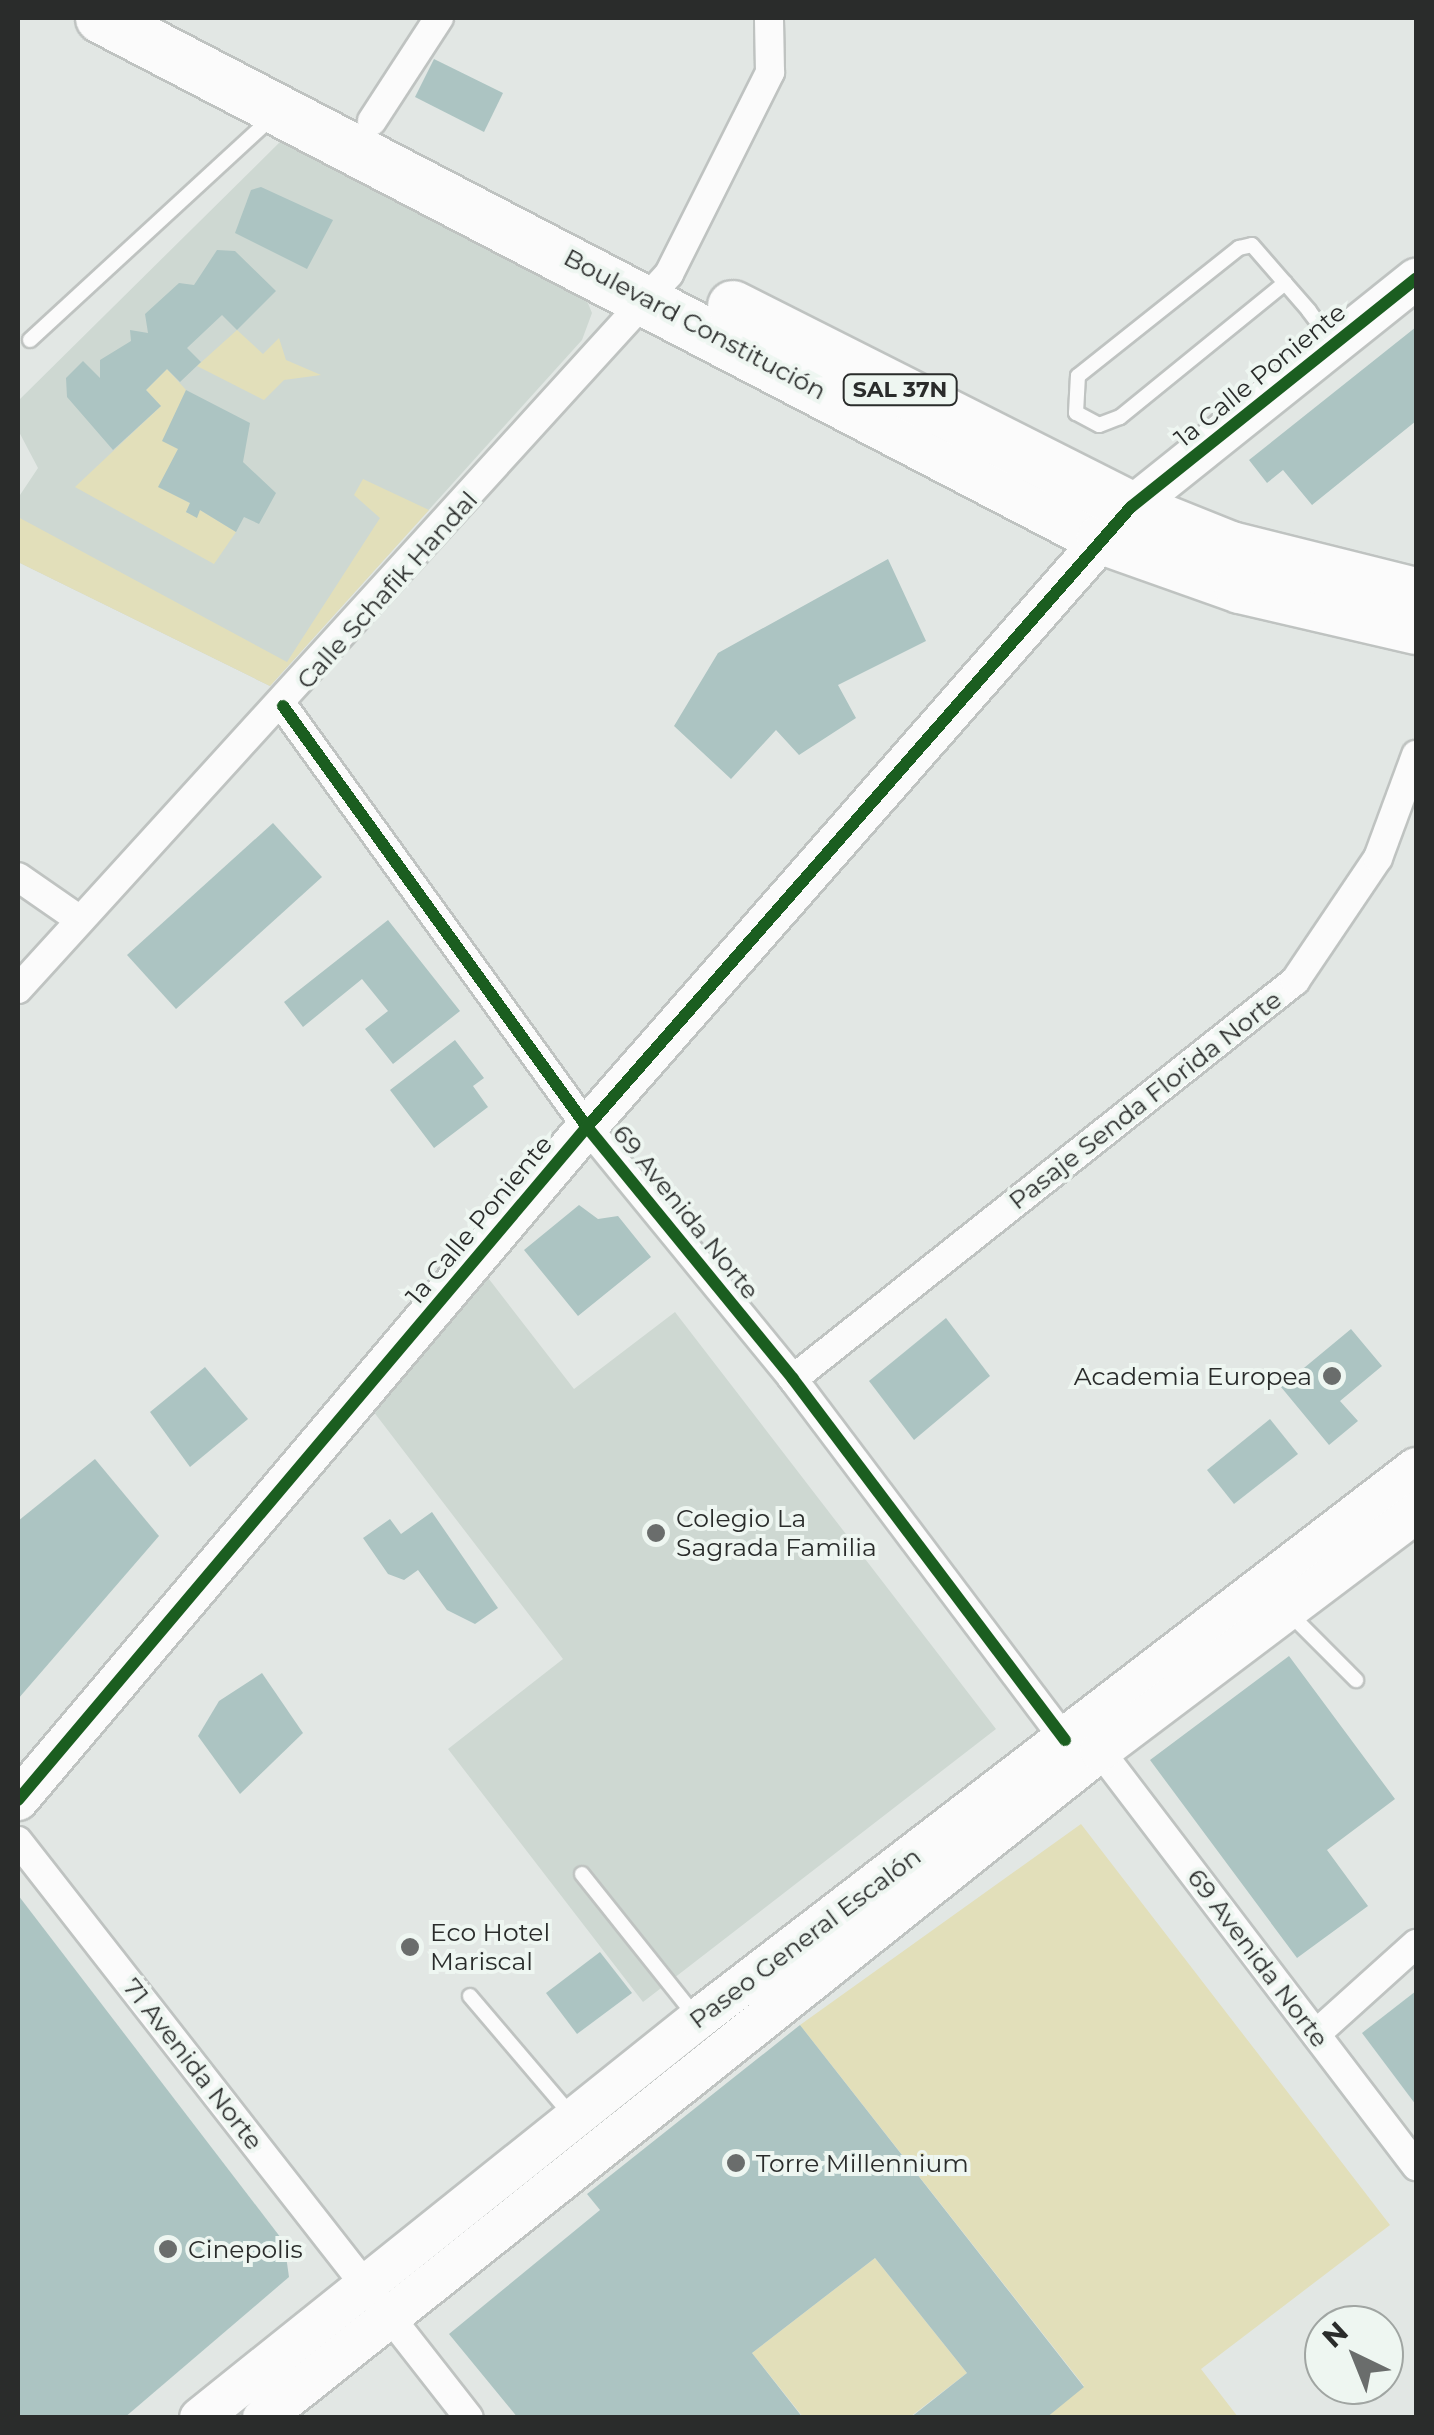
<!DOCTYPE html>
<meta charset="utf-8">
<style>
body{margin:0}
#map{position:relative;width:1434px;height:2435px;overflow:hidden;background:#e2e7e4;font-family:Montserrat,sans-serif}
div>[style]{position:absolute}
.built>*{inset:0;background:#ced8d2}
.green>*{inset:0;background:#e2dfba}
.building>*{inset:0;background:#acc4c2}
.roads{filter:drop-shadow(2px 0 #bfc3c1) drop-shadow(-2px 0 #bfc3c1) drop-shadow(0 2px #bfc3c1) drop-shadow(0 -2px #bfc3c1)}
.lane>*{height:14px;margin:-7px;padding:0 7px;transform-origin:7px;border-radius:7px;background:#fbfbfb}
.street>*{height:28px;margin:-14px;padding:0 14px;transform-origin:14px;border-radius:14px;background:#fbfbfb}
.secondary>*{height:40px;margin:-20px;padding:0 20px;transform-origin:20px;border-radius:20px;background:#fbfbfb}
.highway>*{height:50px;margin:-25px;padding:0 25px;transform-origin:25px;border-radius:25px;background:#fbfbfb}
.cycleway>*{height:12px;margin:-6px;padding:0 6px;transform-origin:6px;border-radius:6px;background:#1b5e20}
.dots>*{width:28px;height:28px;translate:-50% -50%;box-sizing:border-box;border:5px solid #eef6f1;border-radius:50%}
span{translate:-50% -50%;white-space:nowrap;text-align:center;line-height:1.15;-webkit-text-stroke:8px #eef6f1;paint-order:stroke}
.shield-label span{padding:2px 8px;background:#eef6f1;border:2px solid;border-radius:8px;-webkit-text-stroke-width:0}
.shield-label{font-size:22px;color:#2a2c2b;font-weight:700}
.street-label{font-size:25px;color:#2a2c2b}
.poi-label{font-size:25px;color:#2a2c2b}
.right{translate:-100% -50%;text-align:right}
.left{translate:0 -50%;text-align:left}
.frame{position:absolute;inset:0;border:20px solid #2a2c2b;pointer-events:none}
.north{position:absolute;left:1304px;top:2305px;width:100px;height:100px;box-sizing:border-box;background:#eef6f1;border:2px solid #a0a5a2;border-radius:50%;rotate:317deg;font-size:28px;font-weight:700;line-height:40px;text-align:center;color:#2a2c2b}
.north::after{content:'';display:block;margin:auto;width:35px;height:45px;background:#6a6d6c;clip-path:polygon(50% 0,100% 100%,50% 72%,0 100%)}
</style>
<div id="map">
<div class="built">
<div style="clip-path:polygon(286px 136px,585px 296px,592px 313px,582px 340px,270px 686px,18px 562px,18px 498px,38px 468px,18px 430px,18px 401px)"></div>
<div style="clip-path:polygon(482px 1270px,574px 1389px,675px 1312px,996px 1729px,643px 2002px,448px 1749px,563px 1659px,370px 1407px)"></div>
</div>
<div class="green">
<div style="clip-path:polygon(237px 330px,263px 354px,279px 338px,286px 360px,321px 375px,284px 380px,264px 400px,197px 366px)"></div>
<div style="clip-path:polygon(167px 369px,186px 390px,163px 441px,178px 449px,159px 487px,190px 503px,186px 513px,200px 510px,236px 532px,214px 564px,75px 487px,161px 406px,146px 390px)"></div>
<div style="clip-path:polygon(363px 479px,429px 510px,270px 686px,18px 562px,18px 517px,287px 662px,380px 518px,354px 495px)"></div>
<div style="clip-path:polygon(1081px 1824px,1390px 2225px,1201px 2369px,1238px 2417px,1046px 2417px,1084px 2386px,800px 2025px)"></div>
<div style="clip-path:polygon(875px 2258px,967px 2373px,910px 2417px,803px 2417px,752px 2353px)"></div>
</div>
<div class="building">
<div style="clip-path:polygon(434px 59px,503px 93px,484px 132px,415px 97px)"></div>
<div style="clip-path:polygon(261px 187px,333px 220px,307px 269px,235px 233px,251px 190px)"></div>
<div style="clip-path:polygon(217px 250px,235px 251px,276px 291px,237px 330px,222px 315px,187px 348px,201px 362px,180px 382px,167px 369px,146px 390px,161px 406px,113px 450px,67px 397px,66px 378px,83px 361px,100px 378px,100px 360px,131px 341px,130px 330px,148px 333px,145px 314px,179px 283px,194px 285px)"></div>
<div style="clip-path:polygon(1416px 327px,1416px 421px,1312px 505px,1283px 470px,1267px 483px,1249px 460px)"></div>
<div style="clip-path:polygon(186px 390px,250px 423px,243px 462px,276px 493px,259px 524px,244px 517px,236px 532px,200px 510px,197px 518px,186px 512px,190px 503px,158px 487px,178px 449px,162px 441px)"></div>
<div style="clip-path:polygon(888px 559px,926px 641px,838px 685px,856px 718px,799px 755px,776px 730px,731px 779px,674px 726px,718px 653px)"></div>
<div style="clip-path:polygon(273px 823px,322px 877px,176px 1009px,127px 955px)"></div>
<div style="clip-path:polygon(388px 920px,460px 1011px,393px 1064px,365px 1029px,388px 1011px,362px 979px,303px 1027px,284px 1002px)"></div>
<div style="clip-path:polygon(455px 1040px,484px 1078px,473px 1086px,488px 1107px,434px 1148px,390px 1090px)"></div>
<div style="clip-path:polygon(579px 1205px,598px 1219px,618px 1216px,651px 1257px,578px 1316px,524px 1250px)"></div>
<div style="clip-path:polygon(946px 1318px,990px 1376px,914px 1440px,869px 1381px)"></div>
<div style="clip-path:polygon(1351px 1329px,1382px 1366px,1340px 1401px,1358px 1421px,1329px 1445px,1281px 1387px)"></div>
<div style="clip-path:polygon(205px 1367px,248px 1419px,190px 1467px,150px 1412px)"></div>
<div style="clip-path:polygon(1270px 1419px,1298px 1454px,1234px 1504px,1207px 1470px)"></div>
<div style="clip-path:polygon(95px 1459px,159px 1536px,18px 1699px,18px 1521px)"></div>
<div style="clip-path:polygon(432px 1512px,498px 1608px,475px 1624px,447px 1610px,418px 1570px,404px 1580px,388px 1574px,363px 1538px,390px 1519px,401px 1534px)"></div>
<div style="clip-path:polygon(1289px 1656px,1395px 1799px,1327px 1850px,1368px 1906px,1297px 1958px,1150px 1760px)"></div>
<div style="clip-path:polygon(262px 1673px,303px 1733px,240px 1794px,198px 1736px,219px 1701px)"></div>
<div style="clip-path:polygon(18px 1895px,284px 2242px,289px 2277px,124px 2418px,18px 2418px)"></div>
<div style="clip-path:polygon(600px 1952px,632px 1993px,577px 2034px,546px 1993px)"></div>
<div style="clip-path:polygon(1416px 1991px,1416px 2105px,1362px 2033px)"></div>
<div style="clip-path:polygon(800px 2025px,1084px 2387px,1046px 2418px,910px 2418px,967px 2373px,875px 2258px,752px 2353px,803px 2418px,518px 2418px,449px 2334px,600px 2210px,587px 2194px)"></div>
</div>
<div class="roads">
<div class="lane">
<div style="left:1285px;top:283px;width:213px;rotate:140.9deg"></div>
<div style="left:1120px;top:417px;width:22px;rotate:159deg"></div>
<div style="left:1099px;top:425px;width:26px;rotate:-152deg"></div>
<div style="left:1076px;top:413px;width:37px;rotate:-87deg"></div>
<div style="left:1078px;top:376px;width:206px;rotate:-38.5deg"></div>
<div style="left:1239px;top:248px;width:13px;rotate:-13deg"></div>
<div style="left:1252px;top:245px;width:50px;rotate:49deg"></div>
<div style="left:1285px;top:283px;width:37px;rotate:49deg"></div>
<div style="left:1309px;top:311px;width:41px;rotate:52.9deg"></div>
<div style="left:30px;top:340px;width:331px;rotate:-42.6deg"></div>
<div style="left:1289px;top:1613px;width:95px;rotate:45deg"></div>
<div style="left:582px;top:1874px;width:184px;rotate:51.4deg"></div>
<div style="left:470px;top:1996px;width:159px;rotate:49.6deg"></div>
</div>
<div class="street">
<div style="left:372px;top:121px;width:123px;rotate:-57deg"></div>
<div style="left:283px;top:706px;width:519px;rotate:54.17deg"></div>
<div style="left:587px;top:1127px;width:325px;rotate:50.7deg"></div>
<div style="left:793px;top:1379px;width:452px;rotate:53deg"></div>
<div style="left:18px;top:877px;width:75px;rotate:34.7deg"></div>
<div style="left:18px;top:989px;width:967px;rotate:-47.68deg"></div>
<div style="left:669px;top:274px;width:226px;rotate:-63.4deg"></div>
<div style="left:770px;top:72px;width:54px;rotate:-91.1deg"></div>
<div style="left:793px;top:1379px;width:641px;rotate:-38.41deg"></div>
<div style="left:1295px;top:981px;width:148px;rotate:-56deg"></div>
<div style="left:1378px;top:858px;width:110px;rotate:-69.7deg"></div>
<div style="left:1100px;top:1751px;width:522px;rotate:52.71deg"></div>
<div style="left:18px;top:1841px;width:732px;rotate:51.99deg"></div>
<div style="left:1316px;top:2034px;width:135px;rotate:-42deg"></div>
</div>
<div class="secondary">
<div style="left:18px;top:1800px;width:881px;rotate:-49.79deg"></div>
<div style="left:587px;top:1127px;width:825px;rotate:-48.74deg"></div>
<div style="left:1131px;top:507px;width:365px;rotate:-38.7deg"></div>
<div style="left:200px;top:2418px;width:638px;rotate:-38.7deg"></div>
<div style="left:698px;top:2019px;width:905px;rotate:-37.5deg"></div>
<div style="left:263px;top:2418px;width:1070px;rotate:-38.55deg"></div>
<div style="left:1100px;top:1751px;width:396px;rotate:-37deg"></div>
</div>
<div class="highway">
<div style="left:101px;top:18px;width:1128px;rotate:27.5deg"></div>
<div style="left:1102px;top:539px;width:146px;rotate:19.5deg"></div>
<div style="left:1240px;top:588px;width:181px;rotate:13.1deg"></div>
<div style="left:733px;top:306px;width:446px;rotate:26.8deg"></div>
<div style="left:1131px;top:507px;width:108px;rotate:21.8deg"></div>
<div style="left:1231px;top:547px;width:191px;rotate:14deg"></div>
</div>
</div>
<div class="cycleway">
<div style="left:283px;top:706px;width:519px;rotate:54.17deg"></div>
<div style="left:587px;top:1127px;width:325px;rotate:50.7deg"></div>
<div style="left:793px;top:1379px;width:452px;rotate:53deg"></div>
<div style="left:18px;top:1800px;width:881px;rotate:-49.79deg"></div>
<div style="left:587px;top:1127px;width:825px;rotate:-48.74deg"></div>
<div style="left:1131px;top:507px;width:365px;rotate:-38.7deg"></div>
</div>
<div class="dots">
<div style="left:1332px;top:1376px;background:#6a6d6c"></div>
<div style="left:656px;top:1533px;background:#6a6d6c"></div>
<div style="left:410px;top:1947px;background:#6a6d6c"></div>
<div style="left:736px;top:2163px;background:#6a6d6c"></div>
<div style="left:168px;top:2249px;background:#6a6d6c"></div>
</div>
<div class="shield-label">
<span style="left:900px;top:390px">SAL 37N</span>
</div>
<div class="street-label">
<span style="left:695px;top:324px;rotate:28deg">Boulevard Constitución</span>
<span style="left:1260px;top:375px;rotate:-39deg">1a Calle Poniente</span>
<span style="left:387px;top:590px;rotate:-48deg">Calle Schafik Handal</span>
<span style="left:1145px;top:1100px;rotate:-38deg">Pasaje Senda Florida Norte</span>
<span style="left:686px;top:1212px;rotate:51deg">69 Avenida Norte</span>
<span style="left:479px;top:1220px;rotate:-50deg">1a Calle Poniente</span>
<span style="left:805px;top:1938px;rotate:-37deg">Paseo General Escalón</span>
<span style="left:1258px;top:1958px;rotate:53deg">69 Avenida Norte</span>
<span style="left:193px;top:2064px;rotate:52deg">71 Avenida Norte</span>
</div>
<div class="poi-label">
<span class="right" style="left:1312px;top:1376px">Academia Europea</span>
<span class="left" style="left:676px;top:1533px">Colegio La<br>Sagrada Familia</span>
<span class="left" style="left:430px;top:1947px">Eco Hotel<br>Mariscal</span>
<span class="left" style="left:756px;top:2163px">Torre Millennium</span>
<span class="left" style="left:188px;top:2249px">Cinepolis</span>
</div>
<div class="frame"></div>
<div class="north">N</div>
</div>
